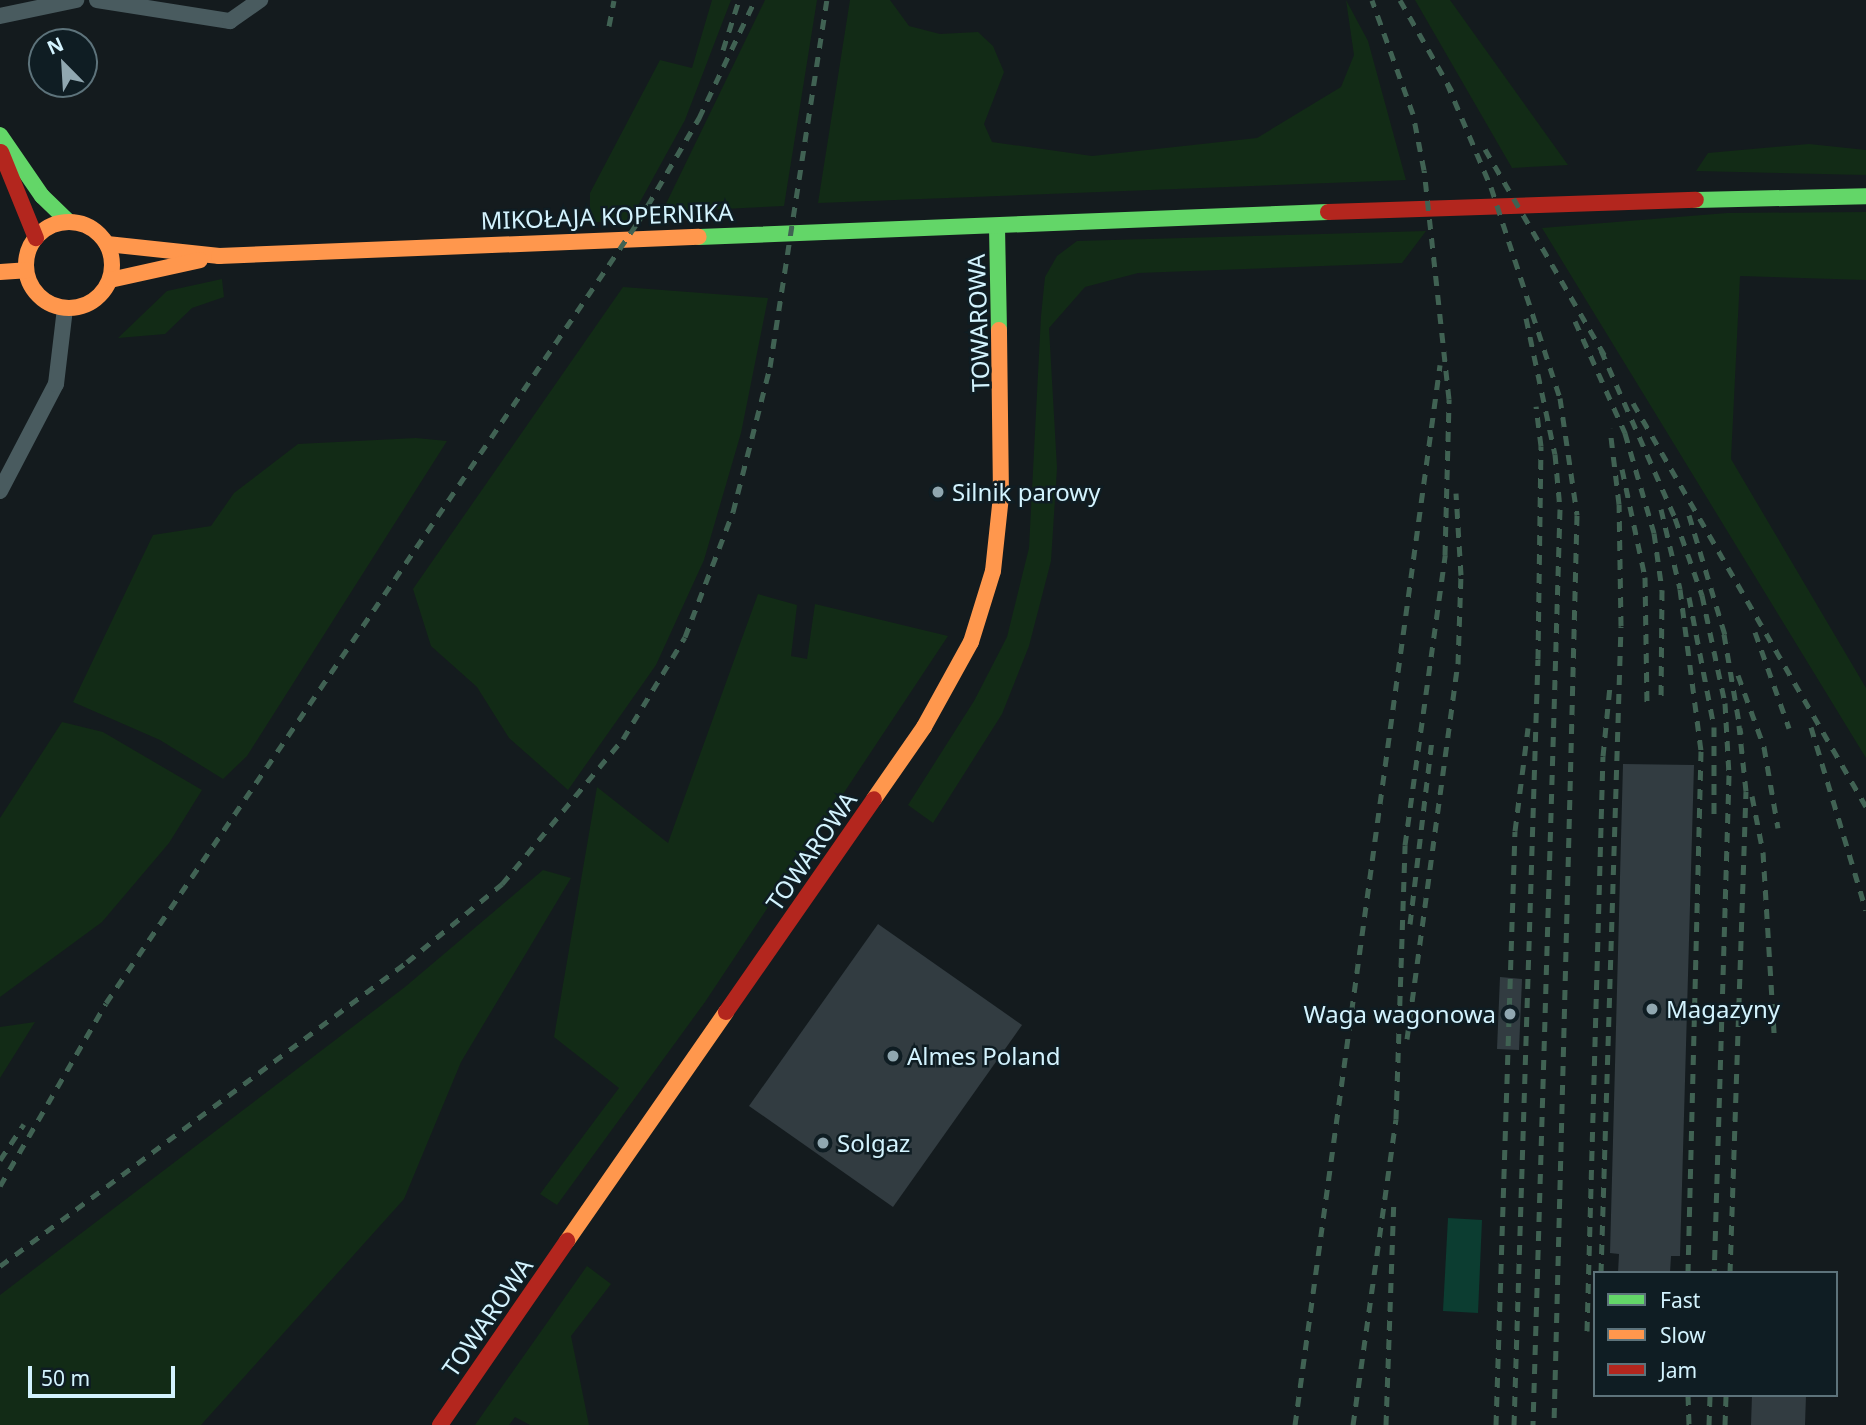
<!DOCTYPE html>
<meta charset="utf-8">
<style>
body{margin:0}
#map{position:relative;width:1866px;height:1425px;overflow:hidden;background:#141b1e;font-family:"Noto Sans",sans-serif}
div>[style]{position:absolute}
.green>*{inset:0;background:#122b16}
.water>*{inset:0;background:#0c3d31}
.building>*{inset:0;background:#323c41}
.street>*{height:16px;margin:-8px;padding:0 8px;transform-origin:8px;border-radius:8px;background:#495b5f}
.fast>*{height:16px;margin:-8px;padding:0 8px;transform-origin:8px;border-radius:8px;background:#63d668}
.slow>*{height:16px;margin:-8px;padding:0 8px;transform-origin:8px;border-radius:8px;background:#ff974d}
.slow>.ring{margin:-8px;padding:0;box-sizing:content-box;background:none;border:16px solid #ff974d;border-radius:50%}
.jam>*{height:16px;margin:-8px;padding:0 8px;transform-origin:8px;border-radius:8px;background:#b3261e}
.rail>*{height:5px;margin-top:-2.5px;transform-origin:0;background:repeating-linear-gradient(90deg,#406253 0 10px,transparent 0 19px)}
.dots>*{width:19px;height:19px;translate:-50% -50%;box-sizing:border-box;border:4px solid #0f1d23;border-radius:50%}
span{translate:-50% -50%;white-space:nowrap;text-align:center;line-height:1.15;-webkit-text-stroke:5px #0f1d23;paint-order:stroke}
.street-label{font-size:24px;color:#d3f3fe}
.poi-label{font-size:24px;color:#d3f3fe}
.left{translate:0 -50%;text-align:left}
.right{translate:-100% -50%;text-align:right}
.legend{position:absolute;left:1593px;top:1271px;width:245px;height:126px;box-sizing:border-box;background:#0f1d23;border:2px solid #5d737b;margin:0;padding:9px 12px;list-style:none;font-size:21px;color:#d3f3fe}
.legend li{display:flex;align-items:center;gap:14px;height:35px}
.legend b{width:35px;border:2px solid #5d737b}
.north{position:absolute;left:28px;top:28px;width:70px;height:70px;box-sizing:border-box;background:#0f1d23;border:2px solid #5d737b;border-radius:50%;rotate:336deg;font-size:19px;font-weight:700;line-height:28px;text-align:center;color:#d3f3fe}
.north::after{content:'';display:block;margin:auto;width:24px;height:32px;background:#90a7b0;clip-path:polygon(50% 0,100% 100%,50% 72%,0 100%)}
.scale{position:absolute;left:28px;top:1366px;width:147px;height:32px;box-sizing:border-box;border:4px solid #d3f3fe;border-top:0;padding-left:9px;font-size:21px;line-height:24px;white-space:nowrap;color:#d3f3fe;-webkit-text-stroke:5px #0f1d23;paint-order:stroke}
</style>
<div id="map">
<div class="green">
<div style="clip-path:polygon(712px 0,731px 0,685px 120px,629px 222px,590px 222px,590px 193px,660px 60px,692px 68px)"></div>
<div style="clip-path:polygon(765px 0,817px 0,784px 206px,662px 212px)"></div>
<div style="clip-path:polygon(850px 0,890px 0,909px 26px,940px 34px,978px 32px,993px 46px,1004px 72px,984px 124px,992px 142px,1092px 156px,1257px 138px,1341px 87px,1354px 55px,1346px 0,1368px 41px,1406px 180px,818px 203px)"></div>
<div style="clip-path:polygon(1415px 0,1450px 0,1568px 165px,1512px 168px)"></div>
<div style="clip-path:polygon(1809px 144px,1866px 150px,1866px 175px,1696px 171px,1708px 153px)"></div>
<div style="clip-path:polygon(1866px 212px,1866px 280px,1740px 276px,1731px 459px,1866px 688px,1866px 758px,1542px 228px,1727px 213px)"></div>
<div style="clip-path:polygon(1426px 231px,1402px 263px,1138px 273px,1085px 287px,1049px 328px,1057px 468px,1051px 561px,1029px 646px,1002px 714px,933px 823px,908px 805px,974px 701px,1007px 637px,1029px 548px,1041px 316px,1045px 277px,1057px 256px,1077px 241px)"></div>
<div style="clip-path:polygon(222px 279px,224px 297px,192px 308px,165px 334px,118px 338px,167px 291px)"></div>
<div style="clip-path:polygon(623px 287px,768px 298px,741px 433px,704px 560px,656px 665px,568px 790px,509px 738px,477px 687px,431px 646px,413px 589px)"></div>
<div style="clip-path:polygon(416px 438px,447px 441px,247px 756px,223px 779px,160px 740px,73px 702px,153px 535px,211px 526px,234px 493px,298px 444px)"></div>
<div style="clip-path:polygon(758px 594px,797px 605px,791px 656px,807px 659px,815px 604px,948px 636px,705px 1002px,557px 1205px,540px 1194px,619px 1088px,554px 1037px,597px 787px,668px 843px)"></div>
<div style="clip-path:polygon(62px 722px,103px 732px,202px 790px,169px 843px,102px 922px,0 997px,0 818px)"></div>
<div style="clip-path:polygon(543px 870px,571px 878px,461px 1062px,404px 1199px,201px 1425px,0 1425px,0 1295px,405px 987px)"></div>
<div style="clip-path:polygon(35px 1022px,0 1078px,0 1027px)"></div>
<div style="clip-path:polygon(587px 1266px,611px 1284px,571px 1336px,589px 1425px,530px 1425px,515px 1417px,509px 1425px,475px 1425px)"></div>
</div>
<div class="water">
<div style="clip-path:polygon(1448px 1218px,1482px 1220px,1478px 1313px,1443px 1311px)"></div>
</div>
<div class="building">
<div style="clip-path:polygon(1623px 764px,1694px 765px,1680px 1256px,1671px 1256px,1670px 1273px,1618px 1273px,1619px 1254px,1610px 1253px)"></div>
<div style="clip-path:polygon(878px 924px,1022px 1025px,893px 1207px,749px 1106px)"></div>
<div style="clip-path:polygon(1500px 977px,1522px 979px,1519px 1050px,1497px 1049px)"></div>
<div style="clip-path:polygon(1752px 1395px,1806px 1395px,1805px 1425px,1751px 1425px)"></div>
</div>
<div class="street">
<div style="left:97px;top:0;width:135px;rotate:9deg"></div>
<div style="left:230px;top:21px;width:37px;rotate:-35deg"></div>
<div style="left:0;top:16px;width:78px;rotate:-11.9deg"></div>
<div style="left:0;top:491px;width:121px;rotate:-62.4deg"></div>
<div style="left:56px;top:384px;width:76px;rotate:-83.2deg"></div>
</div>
<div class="fast">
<div style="left:0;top:135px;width:74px;rotate:55.5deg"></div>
<div style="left:42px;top:196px;width:37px;rotate:44deg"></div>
<div style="left:1696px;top:200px;width:170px;rotate:-1.3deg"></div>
<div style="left:997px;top:227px;width:103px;rotate:88.9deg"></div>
<div style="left:699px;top:237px;width:629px;rotate:-2.28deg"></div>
</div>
<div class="slow">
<div class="ring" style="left:26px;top:222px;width:70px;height:70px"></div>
<div style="left:107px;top:244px;width:113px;rotate:6.1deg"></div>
<div style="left:219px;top:256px;width:480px;rotate:-2.3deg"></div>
<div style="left:0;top:272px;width:26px;rotate:-4deg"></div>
<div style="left:110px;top:280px;width:92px;rotate:-12.5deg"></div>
<div style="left:874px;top:799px;width:88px;rotate:-55.2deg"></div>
<div style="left:924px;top:727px;width:97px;rotate:-61.1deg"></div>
<div style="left:971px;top:642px;width:74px;rotate:-72.8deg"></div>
<div style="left:993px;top:571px;width:75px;rotate:-83.9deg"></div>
<div style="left:1001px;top:496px;width:166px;rotate:-90.7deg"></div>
<div style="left:567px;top:1241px;width:279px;rotate:-55.2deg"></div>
</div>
<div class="jam">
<div style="left:1px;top:152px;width:93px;rotate:67.9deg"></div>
<div style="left:1328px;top:212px;width:368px;rotate:-1.9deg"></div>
<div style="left:726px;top:1012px;width:259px;rotate:-55.2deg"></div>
<div style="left:440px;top:1425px;width:224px;rotate:-55.4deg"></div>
</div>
<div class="rail">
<div style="left:1400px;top:0;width:105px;rotate:60.3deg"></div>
<div style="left:609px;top:26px;width:26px;rotate:-79deg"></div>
<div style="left:723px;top:50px;width:52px;rotate:-72.3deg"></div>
<div style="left:1447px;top:83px;width:113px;rotate:67.1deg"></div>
<div style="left:1491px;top:187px;width:222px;rotate:71.9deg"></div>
<div style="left:1560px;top:398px;width:118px;rotate:81.7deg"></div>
<div style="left:1577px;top:515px;width:910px;rotate:91.45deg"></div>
<div style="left:1485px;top:149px;width:241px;rotate:59.9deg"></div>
<div style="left:1526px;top:318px;width:139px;rotate:78deg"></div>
<div style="left:1555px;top:454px;width:55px;rotate:84.8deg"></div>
<div style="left:1560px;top:509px;width:916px;rotate:91.69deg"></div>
<div style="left:1575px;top:321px;width:123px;rotate:65.9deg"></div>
<div style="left:1625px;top:433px;width:104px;rotate:73.8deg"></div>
<div style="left:1654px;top:533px;width:58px;rotate:82deg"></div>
<div style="left:1662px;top:590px;width:112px;rotate:90.5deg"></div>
<div style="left:1601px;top:350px;width:184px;rotate:66.2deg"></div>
<div style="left:1675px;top:518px;width:82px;rotate:70.7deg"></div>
<div style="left:1702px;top:595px;width:110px;rotate:78deg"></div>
<div style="left:1725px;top:703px;width:72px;rotate:86.8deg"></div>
<div style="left:1729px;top:775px;width:498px;rotate:91.7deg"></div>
<div style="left:1633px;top:403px;width:466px;rotate:60deg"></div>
<div style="left:1622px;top:469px;width:110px;rotate:78deg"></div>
<div style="left:1645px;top:577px;width:125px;rotate:89.1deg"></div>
<div style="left:1661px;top:509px;width:82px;rotate:76.6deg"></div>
<div style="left:1680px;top:589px;width:163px;rotate:82.6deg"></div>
<div style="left:1701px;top:751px;width:522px;rotate:91.43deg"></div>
<div style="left:1689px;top:515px;width:133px;rotate:73.3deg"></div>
<div style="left:1689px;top:597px;width:132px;rotate:79.1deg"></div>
<div style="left:1714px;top:727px;width:93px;rotate:90deg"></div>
<div style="left:1755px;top:632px;width:102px;rotate:70.5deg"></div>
<div style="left:1724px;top:634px;width:101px;rotate:80.4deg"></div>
<div style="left:1738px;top:675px;width:77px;rotate:70.1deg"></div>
<div style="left:1764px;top:747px;width:82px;rotate:80.2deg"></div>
<div style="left:1811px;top:727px;width:191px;rotate:73.3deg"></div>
<div style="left:1752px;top:796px;width:57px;rotate:78.9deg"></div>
<div style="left:1763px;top:852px;width:181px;rotate:86.5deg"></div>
<div style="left:1410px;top:924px;width:185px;rotate:-83.2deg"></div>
<div style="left:1407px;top:1039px;width:378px;rotate:-82.3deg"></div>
<div style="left:1458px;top:664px;width:89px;rotate:-88.1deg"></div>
<div style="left:1461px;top:575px;width:82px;rotate:-93.5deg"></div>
<div style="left:0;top:1160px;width:43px;rotate:-56.3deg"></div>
<div style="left:0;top:1186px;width:211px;rotate:-59.9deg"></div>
<div style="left:106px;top:1003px;width:945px;rotate:-55.74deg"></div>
<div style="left:638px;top:222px;width:121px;rotate:-59.6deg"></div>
<div style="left:699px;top:118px;width:131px;rotate:-64.6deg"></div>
<div style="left:0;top:1266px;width:508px;rotate:-36.76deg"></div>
<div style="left:407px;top:962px;width:123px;rotate:-39.4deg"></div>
<div style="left:502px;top:884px;width:189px;rotate:-50.2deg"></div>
<div style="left:623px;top:739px;width:119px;rotate:-58.7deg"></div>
<div style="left:685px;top:637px;width:134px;rotate:-69deg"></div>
<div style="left:733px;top:512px;width:150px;rotate:-75.7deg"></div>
<div style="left:770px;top:367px;width:371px;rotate:-81.2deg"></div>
<div style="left:1601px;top:1273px;width:647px;rotate:-88.23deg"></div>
<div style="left:1621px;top:626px;width:122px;rotate:-90.9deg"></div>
<div style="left:1619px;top:504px;width:76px;rotate:-96.8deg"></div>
<div style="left:1730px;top:1273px;width:482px;rotate:-88.1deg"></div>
<div style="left:1746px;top:791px;width:66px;rotate:-96.1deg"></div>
<div style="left:1587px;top:1331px;width:575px;rotate:-88.41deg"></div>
<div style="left:1603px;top:756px;width:70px;rotate:-84.3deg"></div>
<div style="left:1688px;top:1395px;width:30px;rotate:88deg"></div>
<div style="left:1295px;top:1425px;width:1070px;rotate:-82.21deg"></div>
<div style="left:1353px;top:1425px;width:309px;rotate:-82deg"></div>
<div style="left:1396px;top:1119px;width:274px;rotate:-88.1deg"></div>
<div style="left:1405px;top:845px;width:293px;rotate:-82.1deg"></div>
<div style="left:1445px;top:555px;width:156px;rotate:-88.5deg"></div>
<div style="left:1449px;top:399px;width:230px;rotate:-96.2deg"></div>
<div style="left:1424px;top:170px;width:57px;rotate:-101.1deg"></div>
<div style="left:1413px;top:114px;width:121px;rotate:-109.8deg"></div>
<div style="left:1386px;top:1425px;width:226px;rotate:-88deg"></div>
<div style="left:1496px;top:1425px;width:594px;rotate:-88.17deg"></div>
<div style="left:1515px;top:831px;width:104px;rotate:-82.8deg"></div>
<div style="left:1514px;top:1425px;width:766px;rotate:-88.21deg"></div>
<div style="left:1538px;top:659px;width:213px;rotate:-89.2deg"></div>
<div style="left:1541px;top:446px;width:40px;rotate:-97.1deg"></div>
<div style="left:1709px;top:1425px;width:30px;rotate:-88deg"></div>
<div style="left:1725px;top:1425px;width:30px;rotate:-88deg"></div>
</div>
<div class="dots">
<div style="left:938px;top:492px;background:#90a7b0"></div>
<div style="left:1652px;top:1009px;background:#90a7b0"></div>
<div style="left:1510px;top:1014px;background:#90a7b0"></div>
<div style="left:893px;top:1056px;background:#90a7b0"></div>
<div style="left:823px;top:1143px;background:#90a7b0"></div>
</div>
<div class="street-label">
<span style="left:607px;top:216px;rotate:-2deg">MIKOŁAJA KOPERNIKA</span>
<span style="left:978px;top:323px;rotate:-92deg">TOWAROWA</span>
<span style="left:811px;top:851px;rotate:-55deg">TOWAROWA</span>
<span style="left:487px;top:1317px;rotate:-55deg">TOWAROWA</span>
</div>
<div class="poi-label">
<span class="left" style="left:952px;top:492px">Silnik parowy</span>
<span class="left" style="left:1666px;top:1009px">Magazyny</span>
<span class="right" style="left:1496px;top:1014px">Waga wagonowa</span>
<span class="left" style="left:907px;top:1056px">Almes Poland</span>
<span class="left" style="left:837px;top:1143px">Solgaz</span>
</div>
<ul class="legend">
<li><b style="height:9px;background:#63d668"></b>Fast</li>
<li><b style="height:9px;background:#ff974d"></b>Slow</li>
<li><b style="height:9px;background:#b3261e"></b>Jam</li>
</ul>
<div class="north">N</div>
<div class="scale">50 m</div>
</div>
